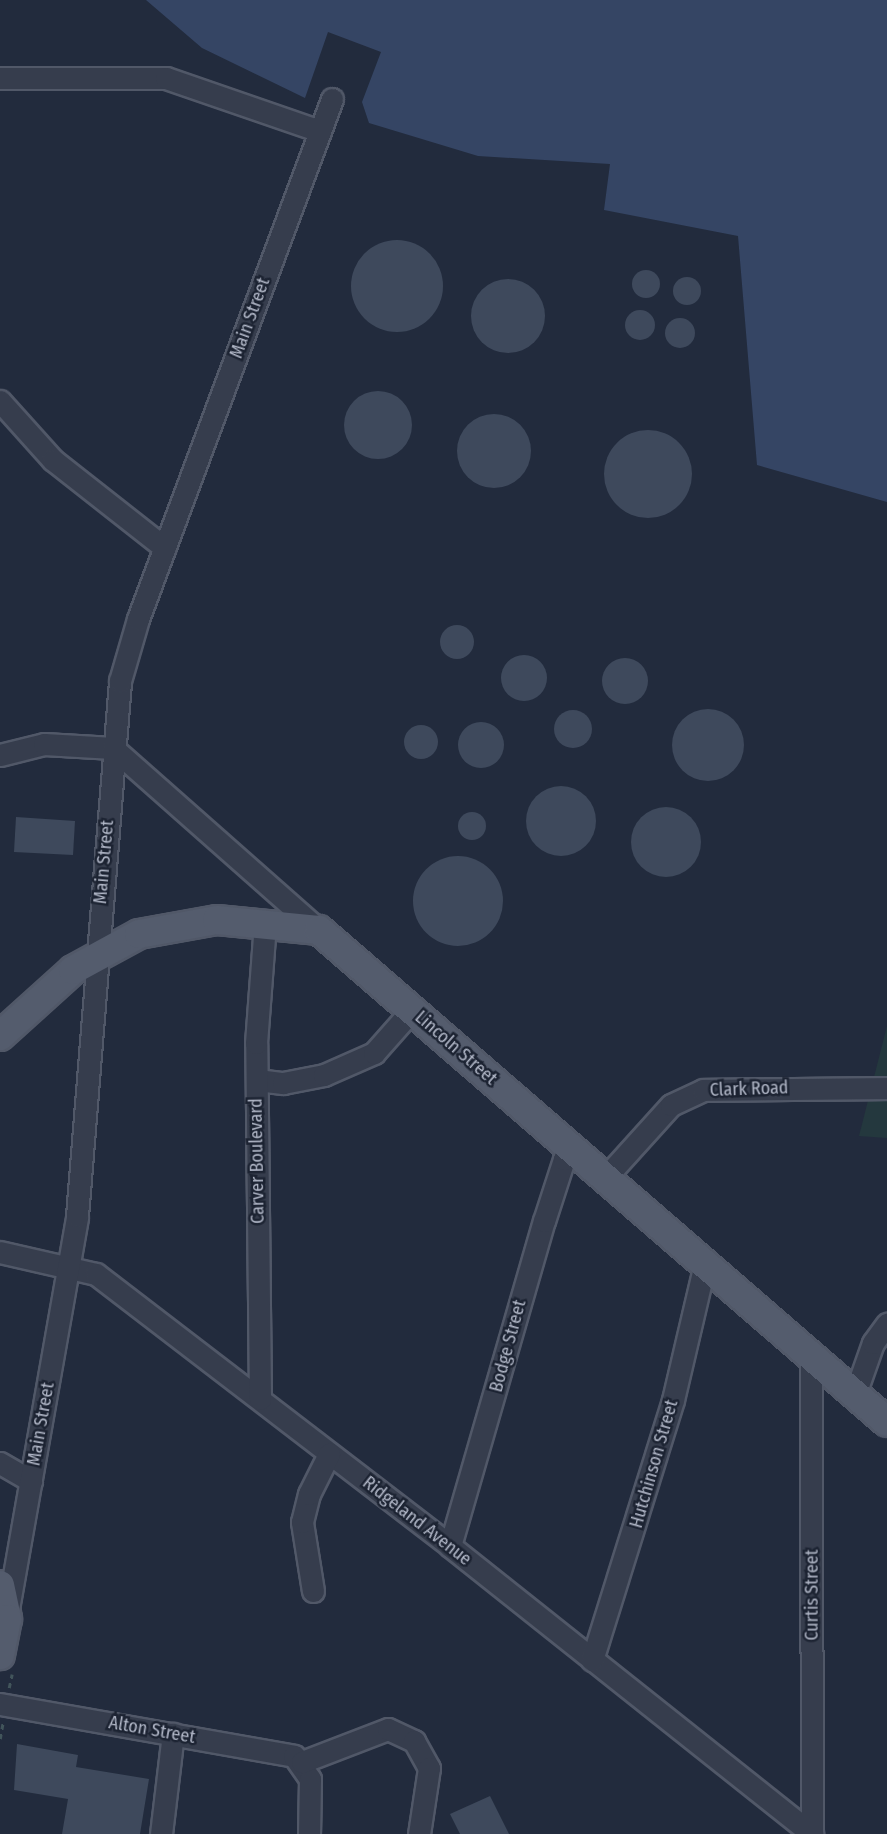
<!DOCTYPE html>
<style>
body{margin:0}
#map{position:relative;width:887px;height:1834px;overflow:hidden;background:#222b3d;font-family:"Fira Sans Condensed",sans-serif}
div>[style]{position:absolute}
.green>*{inset:0;background:#24383e}
.water>*{inset:0;background:#354564}
.building>*{inset:0;background:#3e495c}
.round{border-radius:50%}
.path>*{height:2.5px;margin-top:-1.25px;transform-origin:0;background:repeating-linear-gradient(90deg,#42555b 0 5px,transparent 0 10px)}
.roads{filter:drop-shadow(2px 0 #515868) drop-shadow(-2px 0 #515868) drop-shadow(0 2px #515868) drop-shadow(0 -2px #515868)}
.minor>*{height:21px;margin:-10.5px;padding:0 10.5px;transform-origin:10.5px;border-radius:10.5px;background:#363d4d}
.major>*{height:28px;margin:-14px;padding:0 14px;transform-origin:14px;border-radius:14px;background:#545c6d}
span{translate:-50% -50%;white-space:nowrap;text-align:center;line-height:1.15;-webkit-text-stroke:5px #1c2332;paint-order:stroke}
.street-label{font-size:18px;color:#b2b8c8}
</style>
<div id="map">
<div class="green">
<div style="clip-path:polygon(887px 1026px,887px 1138px,859px 1136px)"></div>
</div>
<div class="water">
<div style="clip-path:polygon(146px 0,887px 0,887px 502px,757px 465px,738px 236px,604px 210px,610px 164px,478px 156px,369px 123px,362px 102px,381px 52px,328px 32px,305px 98px,202px 48px)"></div>
</div>
<div class="building">
<div class="round" style="left:351px;top:240px;width:92px;height:92px"></div>
<div class="round" style="left:632px;top:270px;width:28px;height:28px"></div>
<div class="round" style="left:673px;top:277px;width:28px;height:28px"></div>
<div class="round" style="left:471px;top:279px;width:74px;height:74px"></div>
<div class="round" style="left:625px;top:310px;width:30px;height:30px"></div>
<div class="round" style="left:665px;top:318px;width:30px;height:30px"></div>
<div class="round" style="left:344px;top:391px;width:68px;height:68px"></div>
<div class="round" style="left:457px;top:414px;width:74px;height:74px"></div>
<div class="round" style="left:604px;top:430px;width:88px;height:88px"></div>
<div class="round" style="left:440px;top:625px;width:34px;height:34px"></div>
<div class="round" style="left:501px;top:655px;width:46px;height:46px"></div>
<div class="round" style="left:602px;top:658px;width:46px;height:46px"></div>
<div class="round" style="left:672px;top:709px;width:72px;height:72px"></div>
<div class="round" style="left:554px;top:710px;width:38px;height:38px"></div>
<div class="round" style="left:458px;top:722px;width:46px;height:46px"></div>
<div class="round" style="left:404px;top:725px;width:34px;height:34px"></div>
<div class="round" style="left:526px;top:786px;width:70px;height:70px"></div>
<div class="round" style="left:631px;top:807px;width:70px;height:70px"></div>
<div class="round" style="left:458px;top:812px;width:28px;height:28px"></div>
<div style="clip-path:polygon(16px 817px,75px 821px,73px 855px,14px 852px)"></div>
<div class="round" style="left:413px;top:856px;width:90px;height:90px"></div>
<div style="clip-path:polygon(17px 1744px,78px 1755px,76px 1767px,149px 1779px,140px 1834px,62px 1834px,68px 1799px,14px 1790px)"></div>
<div style="clip-path:polygon(490px 1796px,509px 1834px,460px 1834px,450px 1814px)"></div>
</div>
<div class="path">
<div style="left:9px;top:1688px;width:14px;rotate:-78deg"></div>
<div style="left:0;top:1739px;width:17px;rotate:-80deg"></div>
</div>
<div class="roads">
<div class="minor">
<div style="left:0;top:78px;width:166px"></div>
<div style="left:166px;top:78px;width:163px;rotate:19deg"></div>
<div style="left:0;top:401px;width:79px;rotate:48.1deg"></div>
<div style="left:53px;top:460px;width:142px;rotate:38.2deg"></div>
<div style="left:0;top:755px;width:45px;rotate:-14deg"></div>
<div style="left:44px;top:744px;width:69px;rotate:3.3deg"></div>
<div style="left:113px;top:748px;width:275px;rotate:41.5deg"></div>
<div style="left:257px;top:1080px;width:26px;rotate:7deg"></div>
<div style="left:283px;top:1083px;width:42px;rotate:-11deg"></div>
<div style="left:324px;top:1075px;width:55px;rotate:-23.7deg"></div>
<div style="left:374px;top:1053px;width:57px;rotate:-48.5deg"></div>
<div style="left:605px;top:1178px;width:98px;rotate:-47.9deg"></div>
<div style="left:671px;top:1105px;width:35px;rotate:-25deg"></div>
<div style="left:703px;top:1090px;width:184px;rotate:-0.6deg"></div>
<div style="left:0;top:1252px;width:98px;rotate:12.9deg"></div>
<div style="left:96px;top:1274px;width:446px;rotate:37.5deg"></div>
<div style="left:450px;top:1546px;width:463px;rotate:38.5deg"></div>
<div style="left:811px;top:1356px;width:478px;rotate:89.9deg"></div>
<div style="left:855px;top:1394px;width:54px;rotate:-70.6deg"></div>
<div style="left:873px;top:1343px;width:24px;rotate:-54deg"></div>
<div style="left:260px;top:1399px;width:356px;rotate:-90.6deg"></div>
<div style="left:256px;top:1043px;width:120px;rotate:-85.7deg"></div>
<div style="left:0;top:1463px;width:36px;rotate:30deg"></div>
<div style="left:450px;top:1546px;width:338px;rotate:-73.9deg"></div>
<div style="left:544px;top:1221px;width:65px;rotate:-72.1deg"></div>
<div style="left:564px;top:1159px;width:13px;rotate:-51deg"></div>
<div style="left:313px;top:1591px;width:70px;rotate:-99.1deg"></div>
<div style="left:302px;top:1522px;width:29px;rotate:-76deg"></div>
<div style="left:309px;top:1494px;width:45px;rotate:-63.4deg"></div>
<div style="left:8px;top:1609px;width:399px;rotate:-80deg"></div>
<div style="left:77px;top:1216px;width:537px;rotate:-85.4deg"></div>
<div style="left:120px;top:681px;width:65px;rotate:-73.8deg"></div>
<div style="left:138px;top:619px;width:555px;rotate:-69.54deg"></div>
<div style="left:592px;top:1660px;width:272px;rotate:-72.7deg"></div>
<div style="left:673px;top:1400px;width:140px;rotate:-76.8deg"></div>
<div style="left:0;top:1704px;width:299px;rotate:10deg"></div>
<div style="left:294px;top:1756px;width:28px;rotate:55deg"></div>
<div style="left:310px;top:1779px;width:55px;rotate:91deg"></div>
<div style="left:302px;top:1762px;width:92px;rotate:-21deg"></div>
<div style="left:388px;top:1729px;width:29px;rotate:25deg"></div>
<div style="left:414px;top:1741px;width:31px;rotate:61deg"></div>
<div style="left:429px;top:1768px;width:67px;rotate:98.6deg"></div>
<div style="left:161px;top:1834px;width:101px;rotate:-83.2deg"></div>
</div>
<div class="major">
<div style="left:0;top:1036px;width:98px;rotate:-42.1deg"></div>
<div style="left:73px;top:970px;width:75px;rotate:-28.6deg"></div>
<div style="left:139px;top:934px;width:79px;rotate:-10.2deg"></div>
<div style="left:217px;top:920px;width:102px;rotate:5.6deg"></div>
<div style="left:319px;top:930px;width:751px;rotate:40.9deg"></div>
<div style="left:0;top:1585px;width:35px;rotate:78deg"></div>
<div style="left:7px;top:1619px;width:37px;rotate:101deg"></div>
</div>
</div>
<div class="street-label">
<span style="left:250px;top:318px;rotate:-70deg">Main Street</span>
<span style="left:104px;top:862px;rotate:-85deg">Main Street</span>
<span style="left:456px;top:1048px;rotate:41deg">Lincoln Street</span>
<span style="left:749px;top:1089px;rotate:-2deg">Clark Road</span>
<span style="left:257px;top:1161px;rotate:-91deg">Carver Boulevard</span>
<span style="left:508px;top:1346px;rotate:-75deg">Bodge Street</span>
<span style="left:41px;top:1424px;rotate:-80deg">Main Street</span>
<span style="left:654px;top:1464px;rotate:-74deg">Hutchinson Street</span>
<span style="left:417px;top:1521px;rotate:38deg">Ridgeland Avenue</span>
<span style="left:812px;top:1595px;rotate:-90deg">Curtis Street</span>
<span style="left:152px;top:1730px;rotate:10deg">Alton Street</span>
</div>
</div>
